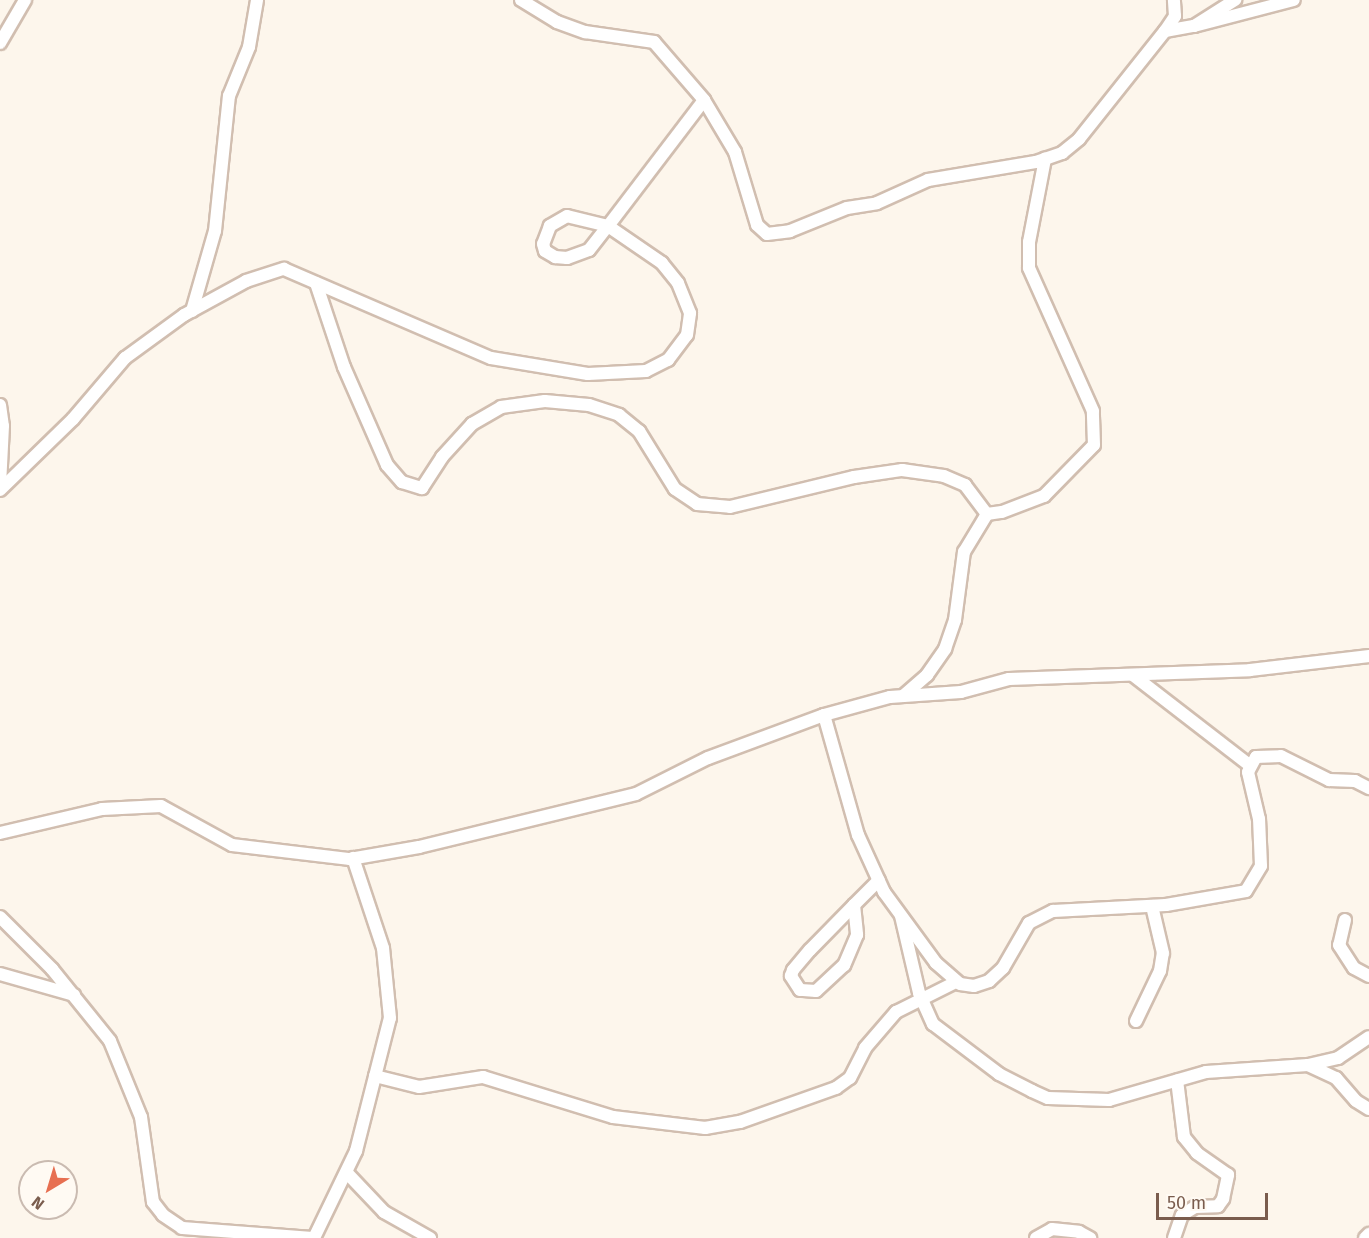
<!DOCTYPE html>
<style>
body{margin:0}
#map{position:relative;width:1369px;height:1238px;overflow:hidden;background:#fdf6ec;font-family:"Fira Sans",sans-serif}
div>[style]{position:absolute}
.roads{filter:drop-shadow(2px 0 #d1beb0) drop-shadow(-2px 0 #d1beb0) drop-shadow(0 2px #d1beb0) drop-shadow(0 -2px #d1beb0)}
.street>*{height:12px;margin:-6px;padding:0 6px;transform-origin:6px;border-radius:6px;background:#fff}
span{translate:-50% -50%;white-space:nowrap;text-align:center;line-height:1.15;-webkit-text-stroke:4.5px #fffaf3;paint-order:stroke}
.north{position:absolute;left:18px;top:1160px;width:60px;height:60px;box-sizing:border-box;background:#fffaf3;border:2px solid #cabbb1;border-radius:50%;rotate:218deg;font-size:16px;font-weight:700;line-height:24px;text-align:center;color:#7a5c4d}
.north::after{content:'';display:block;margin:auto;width:21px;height:27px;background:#e76f51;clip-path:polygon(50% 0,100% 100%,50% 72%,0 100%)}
.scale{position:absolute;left:1156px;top:1193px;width:112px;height:27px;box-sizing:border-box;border:3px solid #7a5c4d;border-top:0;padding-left:8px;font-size:18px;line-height:21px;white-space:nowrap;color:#7a5c4d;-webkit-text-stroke:4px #fffaf3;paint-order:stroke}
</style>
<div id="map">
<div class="roads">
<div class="street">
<div style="left:521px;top:0;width:42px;rotate:31.4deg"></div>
<div style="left:557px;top:22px;width:30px;rotate:20deg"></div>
<div style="left:585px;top:32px;width:70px;rotate:8.2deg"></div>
<div style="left:654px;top:42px;width:77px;rotate:49.2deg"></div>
<div style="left:704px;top:100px;width:61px;rotate:59.2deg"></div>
<div style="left:735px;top:152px;width:76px;rotate:73.2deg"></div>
<div style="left:757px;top:225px;width:13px;rotate:42deg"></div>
<div style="left:767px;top:234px;width:23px;rotate:-7deg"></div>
<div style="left:790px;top:231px;width:61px;rotate:-22deg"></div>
<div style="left:847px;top:208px;width:30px;rotate:-9deg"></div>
<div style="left:877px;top:203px;width:56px;rotate:-24.3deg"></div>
<div style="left:928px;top:180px;width:109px;rotate:-9.5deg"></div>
<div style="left:1036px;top:162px;width:28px;rotate:-19deg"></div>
<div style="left:1062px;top:153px;width:22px;rotate:-39deg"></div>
<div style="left:1079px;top:139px;width:138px;rotate:-51.5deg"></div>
<div style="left:1165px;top:31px;width:18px;rotate:-56deg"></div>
<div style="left:1175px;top:16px;width:16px;rotate:-94deg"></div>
<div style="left:1194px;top:26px;width:103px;rotate:-14.6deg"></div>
<div style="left:1165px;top:31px;width:29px;rotate:-10deg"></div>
<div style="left:1194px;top:26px;width:49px;rotate:-32.4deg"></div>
<div style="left:0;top:43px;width:50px;rotate:-59.8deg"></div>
<div style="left:316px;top:283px;width:89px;rotate:71.6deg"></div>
<div style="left:344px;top:367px;width:107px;rotate:66.3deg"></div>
<div style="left:387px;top:465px;width:23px;rotate:49deg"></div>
<div style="left:402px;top:482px;width:21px;rotate:17deg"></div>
<div style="left:422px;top:488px;width:37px;rotate:-57deg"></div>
<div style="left:442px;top:457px;width:45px;rotate:-47.7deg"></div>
<div style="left:472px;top:424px;width:34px;rotate:-30deg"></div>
<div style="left:501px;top:407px;width:44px;rotate:-7.8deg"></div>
<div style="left:545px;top:401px;width:44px;rotate:5.2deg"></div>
<div style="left:589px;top:405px;width:32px;rotate:18deg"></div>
<div style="left:619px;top:415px;width:26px;rotate:39deg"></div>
<div style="left:639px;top:431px;width:68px;rotate:58.2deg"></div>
<div style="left:675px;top:489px;width:27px;rotate:34deg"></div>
<div style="left:697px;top:504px;width:33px;rotate:5deg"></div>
<div style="left:730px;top:507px;width:128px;rotate:-13.6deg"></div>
<div style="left:854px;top:477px;width:49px;rotate:-8.3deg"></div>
<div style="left:902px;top:470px;width:42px;rotate:8.1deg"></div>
<div style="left:944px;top:476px;width:23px;rotate:23deg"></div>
<div style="left:965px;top:485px;width:36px;rotate:53deg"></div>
<div style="left:987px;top:514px;width:15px;rotate:-8deg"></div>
<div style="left:1002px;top:512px;width:45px;rotate:-20.9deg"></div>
<div style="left:1044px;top:496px;width:71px;rotate:-45.6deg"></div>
<div style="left:1094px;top:445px;width:34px;rotate:-92deg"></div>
<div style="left:1093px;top:411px;width:157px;rotate:-114.1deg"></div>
<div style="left:1029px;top:268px;width:26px;rotate:-90deg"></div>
<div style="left:1029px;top:242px;width:85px;rotate:-79.1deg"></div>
<div style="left:192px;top:311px;width:83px;rotate:-74deg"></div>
<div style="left:215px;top:231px;width:136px;rotate:-84.1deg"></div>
<div style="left:229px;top:96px;width:53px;rotate:-67.8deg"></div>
<div style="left:249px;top:47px;width:48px;rotate:-80.3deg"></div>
<div style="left:0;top:405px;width:21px;rotate:82deg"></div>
<div style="left:3px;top:426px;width:60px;rotate:92.9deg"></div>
<div style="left:0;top:490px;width:102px;rotate:-44.2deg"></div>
<div style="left:73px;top:419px;width:80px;rotate:-49.6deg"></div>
<div style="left:125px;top:358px;width:73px;rotate:-36.1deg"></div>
<div style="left:184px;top:315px;width:71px;rotate:-28.7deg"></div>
<div style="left:246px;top:281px;width:40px;rotate:-18deg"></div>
<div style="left:284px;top:269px;width:225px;rotate:23.3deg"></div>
<div style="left:491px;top:358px;width:98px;rotate:9.4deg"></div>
<div style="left:588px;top:374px;width:58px;rotate:-3deg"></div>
<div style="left:646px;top:371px;width:25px;rotate:-27deg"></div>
<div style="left:668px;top:360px;width:31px;rotate:-53deg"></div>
<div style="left:687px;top:335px;width:22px;rotate:-82deg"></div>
<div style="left:690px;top:313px;width:32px;rotate:-112deg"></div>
<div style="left:678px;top:283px;width:26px;rotate:-129deg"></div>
<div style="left:662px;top:263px;width:65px;rotate:-145.6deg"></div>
<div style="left:608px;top:226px;width:42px;rotate:-166.3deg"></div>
<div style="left:567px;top:216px;width:20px;rotate:150deg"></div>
<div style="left:550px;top:226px;width:19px;rotate:111deg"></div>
<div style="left:543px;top:244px;width:7px;rotate:74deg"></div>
<div style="left:545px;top:251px;width:12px;rotate:31deg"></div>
<div style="left:555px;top:257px;width:12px;rotate:5deg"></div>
<div style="left:567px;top:258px;width:23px;rotate:-20deg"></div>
<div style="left:589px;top:250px;width:31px;rotate:-52deg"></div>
<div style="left:608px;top:226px;width:158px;rotate:-52.7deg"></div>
<div style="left:1134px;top:676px;width:145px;rotate:37.7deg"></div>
<div style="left:903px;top:696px;width:32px;rotate:-41deg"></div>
<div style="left:927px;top:675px;width:32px;rotate:-55deg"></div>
<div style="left:945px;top:649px;width:31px;rotate:-71deg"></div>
<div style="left:955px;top:620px;width:69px;rotate:-82.5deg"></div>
<div style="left:964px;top:552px;width:44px;rotate:-58.8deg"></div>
<div style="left:824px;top:715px;width:125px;rotate:74.2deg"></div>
<div style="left:858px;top:835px;width:63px;rotate:65.5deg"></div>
<div style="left:884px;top:892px;width:88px;rotate:53.8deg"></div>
<div style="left:936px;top:963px;width:32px;rotate:41deg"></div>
<div style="left:960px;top:984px;width:14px;rotate:8deg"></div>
<div style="left:974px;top:986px;width:16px;rotate:-18deg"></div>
<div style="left:989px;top:981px;width:19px;rotate:-43deg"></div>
<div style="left:1003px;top:968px;width:52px;rotate:-60deg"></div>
<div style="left:1029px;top:923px;width:27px;rotate:-27deg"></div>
<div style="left:1053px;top:911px;width:113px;rotate:-3deg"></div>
<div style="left:1166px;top:905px;width:81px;rotate:-9.9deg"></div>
<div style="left:1246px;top:891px;width:29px;rotate:-59deg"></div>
<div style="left:1261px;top:866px;width:47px;rotate:-92.4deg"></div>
<div style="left:1259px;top:819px;width:48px;rotate:-103.2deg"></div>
<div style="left:1248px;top:772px;width:17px;rotate:-62deg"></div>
<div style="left:1256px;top:757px;width:25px;rotate:-2deg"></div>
<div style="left:1281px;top:756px;width:54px;rotate:26.6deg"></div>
<div style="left:1329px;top:780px;width:26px;rotate:2deg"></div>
<div style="left:1355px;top:781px;width:16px;rotate:27deg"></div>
<div style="left:0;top:833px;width:105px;rotate:-13.2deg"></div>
<div style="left:102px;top:809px;width:59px;rotate:-2.9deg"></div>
<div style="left:161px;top:806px;width:81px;rotate:28.8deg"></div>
<div style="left:232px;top:845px;width:119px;rotate:6.8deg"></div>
<div style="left:350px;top:859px;width:70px;rotate:-9.9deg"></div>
<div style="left:419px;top:847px;width:223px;rotate:-13.7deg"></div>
<div style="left:636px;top:794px;width:80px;rotate:-26.6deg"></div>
<div style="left:708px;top:758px;width:124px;rotate:-20.3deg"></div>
<div style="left:824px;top:715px;width:68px;rotate:-15.3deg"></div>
<div style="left:890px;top:697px;width:71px;rotate:-4deg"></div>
<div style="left:961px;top:692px;width:50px;rotate:-15.2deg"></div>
<div style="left:1009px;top:679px;width:241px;rotate:-2.1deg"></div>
<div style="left:1250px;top:670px;width:120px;rotate:-6.7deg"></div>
<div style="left:854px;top:905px;width:30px;rotate:84deg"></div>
<div style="left:857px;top:935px;width:33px;rotate:113deg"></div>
<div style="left:844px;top:965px;width:38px;rotate:137deg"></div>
<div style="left:816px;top:991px;width:16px;rotate:-176deg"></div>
<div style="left:800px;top:990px;width:17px;rotate:-123deg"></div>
<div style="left:791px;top:976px;width:6px;rotate:-72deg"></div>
<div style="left:793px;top:970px;width:26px;rotate:-50deg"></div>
<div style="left:810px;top:950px;width:63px;rotate:-45.6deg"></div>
<div style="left:854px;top:905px;width:35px;rotate:-45deg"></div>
<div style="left:901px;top:916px;width:79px;rotate:76.8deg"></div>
<div style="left:919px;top:993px;width:34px;rotate:66deg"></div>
<div style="left:933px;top:1024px;width:83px;rotate:37.1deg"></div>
<div style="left:999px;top:1074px;width:37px;rotate:27deg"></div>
<div style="left:1032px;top:1091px;width:17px;rotate:24deg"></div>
<div style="left:1048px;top:1098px;width:61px;rotate:1.9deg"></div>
<div style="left:1109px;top:1100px;width:101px;rotate:-16.1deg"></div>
<div style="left:1206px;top:1072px;width:102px;rotate:-3.9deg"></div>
<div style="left:1308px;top:1065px;width:31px;rotate:25deg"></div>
<div style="left:1336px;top:1078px;width:30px;rotate:49deg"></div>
<div style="left:1356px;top:1101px;width:15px;rotate:32deg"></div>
<div style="left:0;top:917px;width:74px;rotate:45deg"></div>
<div style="left:52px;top:969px;width:92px;rotate:51.1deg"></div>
<div style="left:110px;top:1041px;width:82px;rotate:67.8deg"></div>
<div style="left:141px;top:1117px;width:86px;rotate:82deg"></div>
<div style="left:153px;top:1202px;width:16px;rotate:52deg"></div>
<div style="left:163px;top:1215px;width:23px;rotate:34deg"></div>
<div style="left:182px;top:1228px;width:131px;rotate:4.4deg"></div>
<div style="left:1345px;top:920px;width:26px;rotate:103deg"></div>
<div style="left:1339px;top:945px;width:27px;rotate:57deg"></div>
<div style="left:1354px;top:968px;width:17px;rotate:28deg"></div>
<div style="left:0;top:974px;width:77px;rotate:15.8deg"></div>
<div style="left:1136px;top:1021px;width:55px;rotate:-64.4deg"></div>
<div style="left:1160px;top:971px;width:18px;rotate:-81deg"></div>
<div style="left:1163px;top:953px;width:48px;rotate:-103.2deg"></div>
<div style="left:1308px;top:1065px;width:31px;rotate:-13deg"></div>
<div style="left:1338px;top:1058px;width:37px;rotate:-34deg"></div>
<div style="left:375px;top:1076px;width:45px;rotate:14deg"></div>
<div style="left:419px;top:1087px;width:65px;rotate:-8.9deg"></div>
<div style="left:483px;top:1077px;width:136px;rotate:17.1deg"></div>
<div style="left:613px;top:1117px;width:93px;rotate:6.8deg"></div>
<div style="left:705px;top:1128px;width:36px;rotate:-10deg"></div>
<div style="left:740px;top:1122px;width:102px;rotate:-19.5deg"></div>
<div style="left:836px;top:1088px;width:17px;rotate:-36deg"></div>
<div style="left:850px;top:1078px;width:34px;rotate:-63deg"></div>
<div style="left:865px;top:1048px;width:48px;rotate:-49.3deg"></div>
<div style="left:896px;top:1012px;width:67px;rotate:-26.6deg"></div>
<div style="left:347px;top:1173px;width:54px;rotate:46.5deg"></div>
<div style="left:384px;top:1212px;width:53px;rotate:29.5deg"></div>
<div style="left:314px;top:1238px;width:97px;rotate:-64.2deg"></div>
<div style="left:356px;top:1151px;width:137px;rotate:-75.7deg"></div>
<div style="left:390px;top:1018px;width:70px;rotate:-95.7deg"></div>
<div style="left:383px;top:948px;width:95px;rotate:-108.4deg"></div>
<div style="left:1036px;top:1238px;width:18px;rotate:-29deg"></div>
<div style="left:1052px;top:1229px;width:27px;rotate:6deg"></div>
<div style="left:1079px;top:1232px;width:13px;rotate:29deg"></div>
<div style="left:1174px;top:1238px;width:24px;rotate:-71deg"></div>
<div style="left:1182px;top:1215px;width:15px;rotate:-32deg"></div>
<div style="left:1195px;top:1207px;width:23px;rotate:-2deg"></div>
<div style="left:1218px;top:1206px;width:9px;rotate:-54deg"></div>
<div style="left:1223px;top:1199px;width:25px;rotate:-78deg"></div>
<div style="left:1228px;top:1175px;width:38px;rotate:-145deg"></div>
<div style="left:1197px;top:1153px;width:21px;rotate:-129deg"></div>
<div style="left:1184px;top:1137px;width:57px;rotate:-97deg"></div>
<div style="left:1365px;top:1238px;width:6px;rotate:-45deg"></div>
</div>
</div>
<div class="north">N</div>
<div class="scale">50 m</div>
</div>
